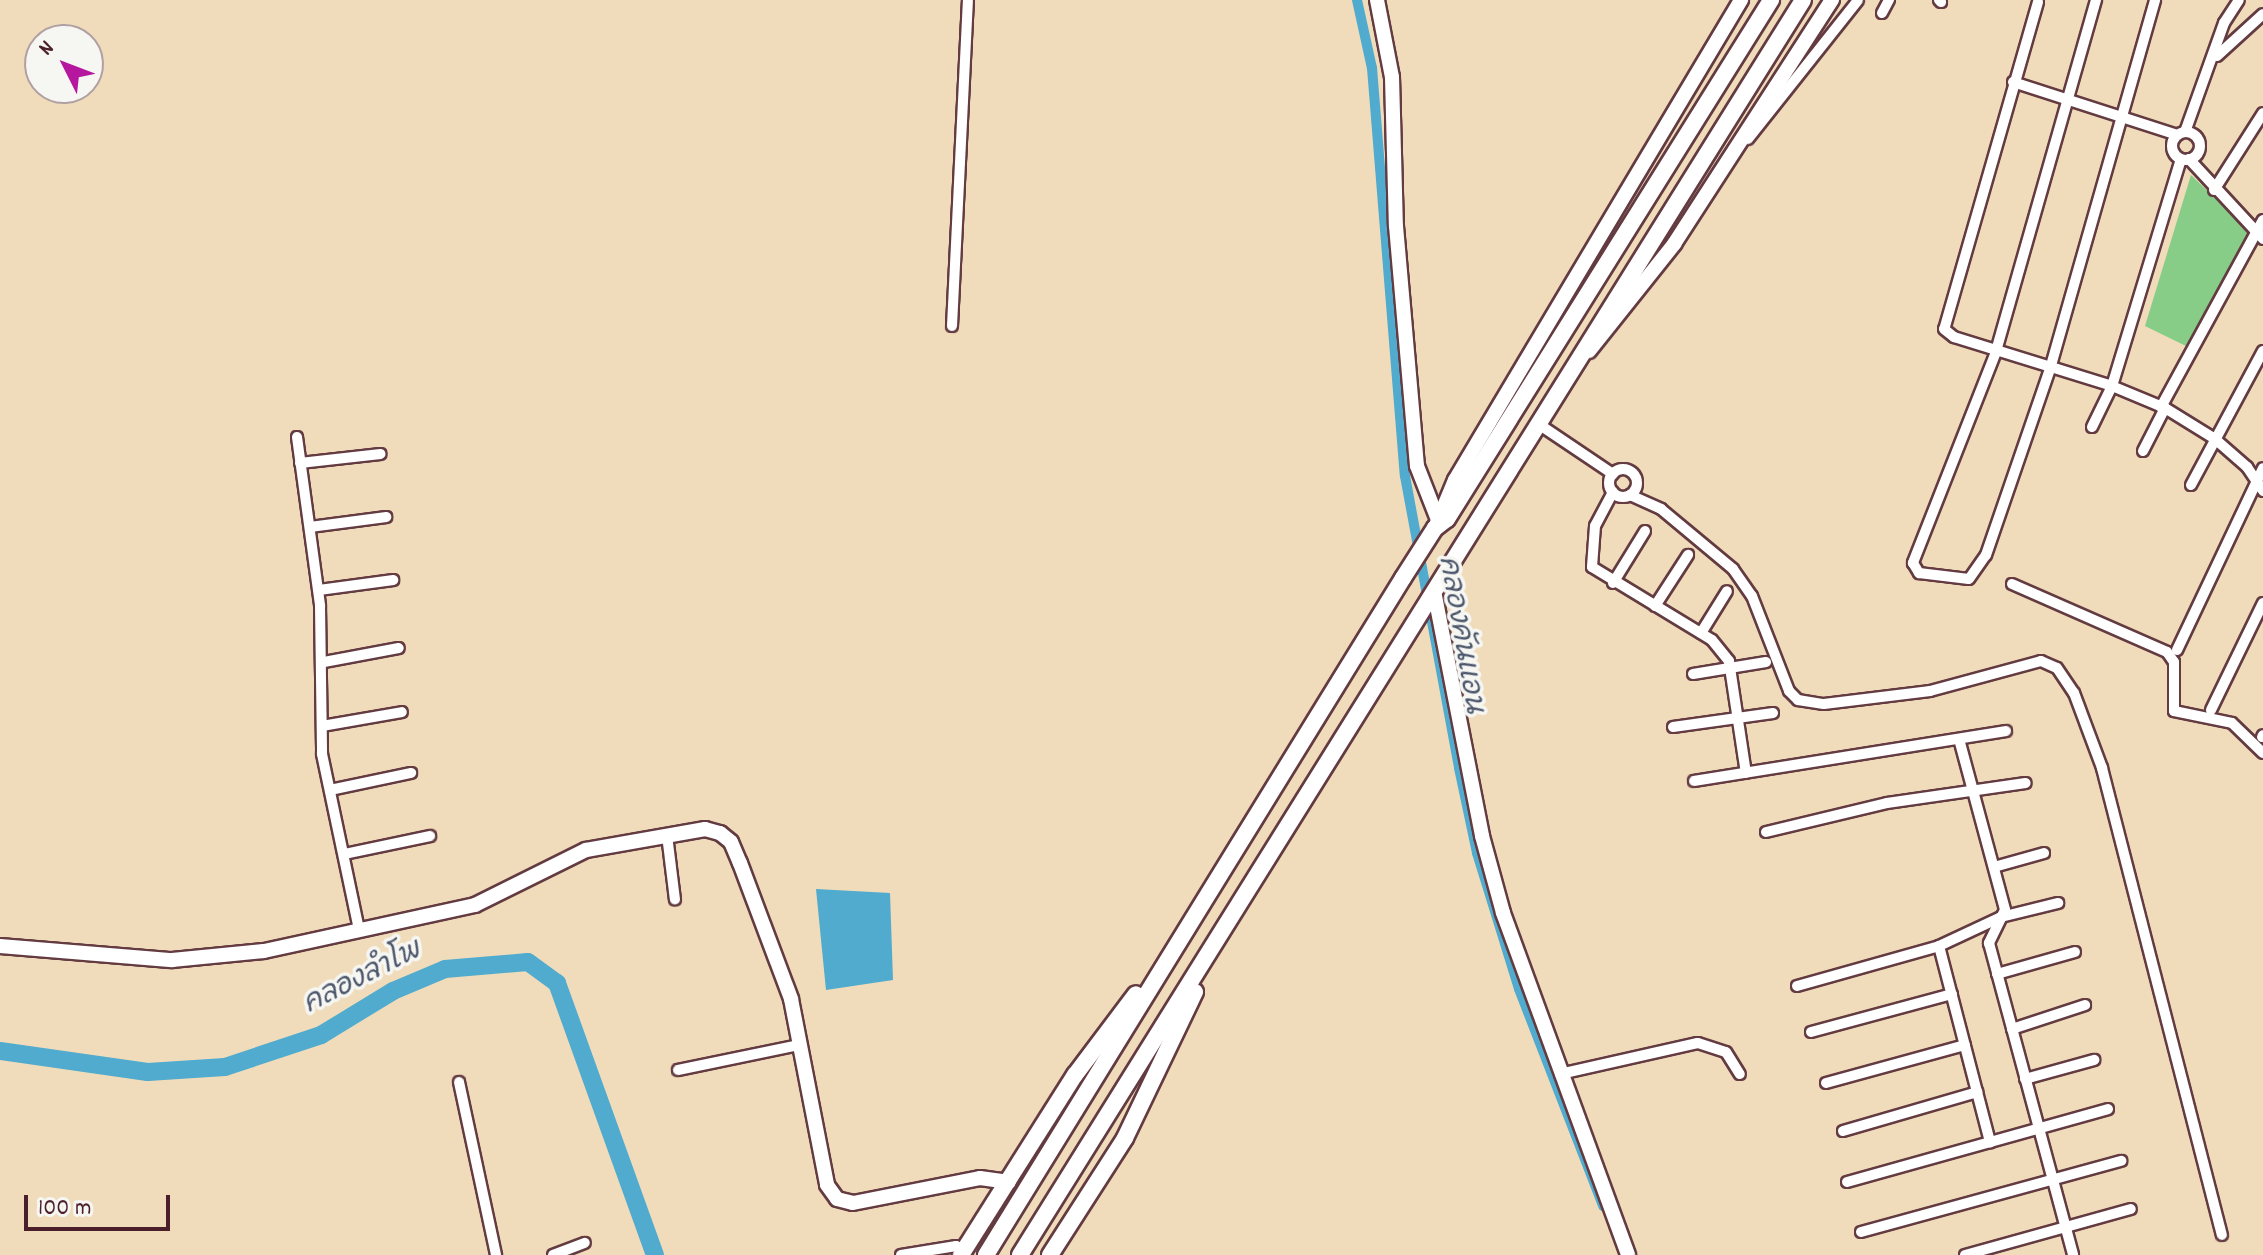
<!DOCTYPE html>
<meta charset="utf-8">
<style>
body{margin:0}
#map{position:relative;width:2263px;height:1255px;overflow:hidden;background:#f0dcbb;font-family:Dekko,"Playpen Sans Thai",sans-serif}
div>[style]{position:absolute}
.green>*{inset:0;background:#87cd87}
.water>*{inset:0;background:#50abce}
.canal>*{height:10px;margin:-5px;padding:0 5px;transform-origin:5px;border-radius:5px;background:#50abce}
.river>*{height:18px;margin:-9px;padding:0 9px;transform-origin:9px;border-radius:9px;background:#50abce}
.roads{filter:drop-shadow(2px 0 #633b41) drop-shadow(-2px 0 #633b41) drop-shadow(0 2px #633b41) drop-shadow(0 -2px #633b41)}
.street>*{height:10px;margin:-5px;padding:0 5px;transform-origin:5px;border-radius:5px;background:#fff}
.street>.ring{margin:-5px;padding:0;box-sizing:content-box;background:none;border:10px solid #fff;border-radius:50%}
.secondary>*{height:14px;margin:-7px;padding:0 7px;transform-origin:7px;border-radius:7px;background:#fff}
.primary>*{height:16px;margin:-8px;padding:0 8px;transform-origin:8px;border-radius:8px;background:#fff}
span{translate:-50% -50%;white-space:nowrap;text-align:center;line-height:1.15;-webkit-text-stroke:7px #f6f6f2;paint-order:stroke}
.water-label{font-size:28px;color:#4c576c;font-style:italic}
.north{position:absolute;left:24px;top:24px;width:80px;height:80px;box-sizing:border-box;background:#f6f6f2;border:2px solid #b1a0a2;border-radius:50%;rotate:312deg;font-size:22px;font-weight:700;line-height:32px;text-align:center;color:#4a1f2b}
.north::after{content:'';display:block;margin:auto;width:28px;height:36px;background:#b5179e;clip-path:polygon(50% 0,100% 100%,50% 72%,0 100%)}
.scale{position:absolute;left:24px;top:1195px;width:146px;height:36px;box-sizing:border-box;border:4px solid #4a1f2b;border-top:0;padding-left:10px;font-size:24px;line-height:28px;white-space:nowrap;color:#4a1f2b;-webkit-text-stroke:6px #f6f6f2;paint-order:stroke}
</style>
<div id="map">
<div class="green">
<div style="clip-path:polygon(2191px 175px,2250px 232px,2190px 348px,2145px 326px)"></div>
</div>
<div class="water">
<div style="clip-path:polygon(816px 889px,890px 893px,893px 980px,826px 990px)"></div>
</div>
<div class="canal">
<div style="left:1357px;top:0;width:70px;rotate:77.6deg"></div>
<div style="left:1372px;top:68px;width:409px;rotate:85.4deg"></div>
<div style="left:1405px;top:476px;width:297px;rotate:79.5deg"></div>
<div style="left:1459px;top:768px;width:87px;rotate:78deg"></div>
<div style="left:1477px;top:853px;width:142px;rotate:72.8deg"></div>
<div style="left:1519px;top:989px;width:233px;rotate:68.8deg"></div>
</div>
<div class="river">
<div style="left:0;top:1051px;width:149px;rotate:8.1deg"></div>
<div style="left:148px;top:1072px;width:77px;rotate:-3.7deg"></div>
<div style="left:225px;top:1067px;width:101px;rotate:-18.4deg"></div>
<div style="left:321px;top:1035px;width:84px;rotate:-31.4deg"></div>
<div style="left:393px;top:991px;width:56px;rotate:-22.9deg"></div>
<div style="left:445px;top:969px;width:83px;rotate:-4.8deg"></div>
<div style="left:528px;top:962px;width:36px;rotate:36deg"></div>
<div style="left:557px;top:983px;width:289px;rotate:70.2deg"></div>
</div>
<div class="roads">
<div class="street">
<div style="left:1939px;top:0;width:3px;rotate:45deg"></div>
<div style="left:2096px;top:0;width:366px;rotate:105.9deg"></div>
<div style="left:1996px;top:352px;width:227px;rotate:111.5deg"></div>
<div style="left:1913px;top:563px;width:12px;rotate:59deg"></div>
<div style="left:1919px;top:573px;width:50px;rotate:6.8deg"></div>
<div style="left:1969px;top:579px;width:29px;rotate:-55deg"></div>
<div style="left:1986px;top:555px;width:197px;rotate:-71deg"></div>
<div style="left:2050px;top:369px;width:384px;rotate:-74.1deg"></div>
<div style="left:2038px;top:2px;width:340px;rotate:106deg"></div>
<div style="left:1944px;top:329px;width:13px;rotate:39deg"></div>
<div style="left:1954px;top:337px;width:165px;rotate:17.2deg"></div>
<div style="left:2112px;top:386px;width:57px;rotate:22.5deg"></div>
<div style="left:2165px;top:408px;width:59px;rotate:31.8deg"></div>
<div style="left:2215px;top:439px;width:43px;rotate:41.2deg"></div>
<div style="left:2247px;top:467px;width:29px;rotate:56deg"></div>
<div style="left:1882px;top:13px;width:15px;rotate:-62deg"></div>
<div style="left:2217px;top:56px;width:62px;rotate:-42.4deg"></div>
<div style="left:2013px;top:82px;width:172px;rotate:17.9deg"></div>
<div style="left:2185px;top:132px;width:116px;rotate:-70.3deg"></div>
<div style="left:2224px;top:23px;width:27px;rotate:-57deg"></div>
<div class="ring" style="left:2172px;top:132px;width:18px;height:18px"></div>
<div style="left:1748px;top:139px;width:177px;rotate:-51.6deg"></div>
<div style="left:2189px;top:159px;width:109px;rotate:47.2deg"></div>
<div style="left:2214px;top:190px;width:91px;rotate:-57.5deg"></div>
<div style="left:952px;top:326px;width:326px;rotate:-87.2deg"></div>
<div style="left:2161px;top:407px;width:213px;rotate:-61.4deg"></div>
<div style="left:1540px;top:425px;width:88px;rotate:33.9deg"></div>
<div style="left:2092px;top:427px;width:46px;rotate:-64deg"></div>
<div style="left:2112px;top:386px;width:237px;rotate:-73.1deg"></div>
<div style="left:297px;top:437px;width:171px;rotate:82.2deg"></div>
<div style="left:320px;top:606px;width:148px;rotate:89.2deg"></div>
<div style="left:322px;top:754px;width:180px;rotate:78.1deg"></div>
<div style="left:2143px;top:451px;width:48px;rotate:-62.9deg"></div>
<div style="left:300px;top:463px;width:81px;rotate:-6.4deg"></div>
<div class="ring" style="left:1609px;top:469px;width:18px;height:18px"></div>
<div style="left:2191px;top:485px;width:152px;rotate:-61.8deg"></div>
<div style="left:1613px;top:492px;width:38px;rotate:118deg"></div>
<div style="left:1595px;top:526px;width:41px;rotate:94.2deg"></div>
<div style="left:1592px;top:567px;width:140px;rotate:31.3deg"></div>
<div style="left:1712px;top:640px;width:27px;rotate:51deg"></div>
<div style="left:1729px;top:661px;width:113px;rotate:81.4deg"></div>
<div style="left:1630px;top:495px;width:34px;rotate:24deg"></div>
<div style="left:1661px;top:509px;width:94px;rotate:39.8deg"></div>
<div style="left:1733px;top:569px;width:33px;rotate:55deg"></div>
<div style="left:1752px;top:596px;width:102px;rotate:68.7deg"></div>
<div style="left:1789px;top:691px;width:13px;rotate:45deg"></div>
<div style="left:1798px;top:700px;width:26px;rotate:9deg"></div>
<div style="left:1824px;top:704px;width:107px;rotate:-7deg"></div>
<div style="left:1930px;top:691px;width:115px;rotate:-15.1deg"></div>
<div style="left:2041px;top:661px;width:17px;rotate:24deg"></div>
<div style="left:2057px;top:668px;width:30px;rotate:56deg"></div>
<div style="left:2074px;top:693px;width:80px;rotate:69.5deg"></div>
<div style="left:2102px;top:768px;width:482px;rotate:75.6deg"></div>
<div style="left:310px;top:527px;width:77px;rotate:-7.5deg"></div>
<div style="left:1613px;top:583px;width:61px;rotate:-58.4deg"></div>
<div style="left:2012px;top:584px;width:169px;rotate:23.7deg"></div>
<div style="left:2167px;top:652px;width:12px;rotate:55deg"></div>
<div style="left:2174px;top:662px;width:49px;rotate:90deg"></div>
<div style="left:2174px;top:711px;width:59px;rotate:11.7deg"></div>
<div style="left:2232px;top:723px;width:43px;rotate:44.1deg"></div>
<div style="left:319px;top:590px;width:75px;rotate:-7.7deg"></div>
<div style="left:1655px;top:606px;width:61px;rotate:-57.1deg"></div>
<div style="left:1701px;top:633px;width:49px;rotate:-58.2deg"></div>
<div style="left:2177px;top:650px;width:201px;rotate:-64.7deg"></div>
<div style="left:324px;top:662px;width:76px;rotate:-10.6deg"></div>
<div style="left:1693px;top:674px;width:74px;rotate:-9.3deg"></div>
<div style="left:2211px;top:710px;width:119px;rotate:-64.1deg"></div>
<div style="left:322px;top:726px;width:81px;rotate:-9.9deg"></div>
<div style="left:1673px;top:727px;width:101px;rotate:-8deg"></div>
<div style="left:2262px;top:737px;width:2px;rotate:-63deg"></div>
<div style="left:1959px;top:739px;width:177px;rotate:74.9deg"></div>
<div style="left:2005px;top:910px;width:37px;rotate:116deg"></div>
<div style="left:1989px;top:943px;width:323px;rotate:74.9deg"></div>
<div style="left:1694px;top:781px;width:316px;rotate:-9.1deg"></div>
<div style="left:330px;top:790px;width:83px;rotate:-11.9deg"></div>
<div style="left:1766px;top:832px;width:124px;rotate:-13.5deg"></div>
<div style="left:1887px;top:803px;width:140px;rotate:-8.2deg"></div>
<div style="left:667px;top:835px;width:65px;rotate:83deg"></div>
<div style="left:344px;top:854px;width:88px;rotate:-11.8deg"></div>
<div style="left:1994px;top:867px;width:52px;rotate:-15.6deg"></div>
<div style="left:1939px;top:946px;width:203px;rotate:75.4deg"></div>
<div style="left:1997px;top:974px;width:81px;rotate:-15.8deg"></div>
<div style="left:1797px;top:986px;width:148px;rotate:-15.7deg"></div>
<div style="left:1939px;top:946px;width:68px;rotate:-25.1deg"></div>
<div style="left:2001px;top:917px;width:59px;rotate:-13.8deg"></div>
<div style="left:2012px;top:1029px;width:77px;rotate:-18.2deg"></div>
<div style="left:1811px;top:1032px;width:146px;rotate:-15.1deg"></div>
<div style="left:678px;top:1070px;width:124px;rotate:-11.7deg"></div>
<div style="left:1560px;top:1074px;width:141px;rotate:-12.7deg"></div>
<div style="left:1698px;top:1043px;width:29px;rotate:18deg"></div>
<div style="left:1726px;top:1052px;width:26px;rotate:58deg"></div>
<div style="left:2025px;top:1079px;width:72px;rotate:-15.4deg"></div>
<div style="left:459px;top:1082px;width:177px;rotate:77.9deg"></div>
<div style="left:1826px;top:1083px;width:144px;rotate:-15.3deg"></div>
<div style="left:1843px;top:1131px;width:140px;rotate:-16.2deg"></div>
<div style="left:1847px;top:1182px;width:271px;rotate:-15.6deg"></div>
<div style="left:1861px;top:1232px;width:270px;rotate:-15.3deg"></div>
<div style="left:553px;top:1255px;width:34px;rotate:-21deg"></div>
<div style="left:901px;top:1255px;width:56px;rotate:-9.3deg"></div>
<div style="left:956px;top:1246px;width:9px;rotate:27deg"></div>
<div style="left:1965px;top:1255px;width:172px;rotate:-15.5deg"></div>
</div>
<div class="secondary">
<div style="left:1377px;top:0;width:78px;rotate:79deg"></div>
<div style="left:1392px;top:77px;width:149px;rotate:88.5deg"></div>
<div style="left:1396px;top:226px;width:241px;rotate:85deg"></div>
<div style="left:1417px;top:466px;width:58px;rotate:68.7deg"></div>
<div style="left:1589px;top:351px;width:137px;rotate:-51.5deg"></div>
<div style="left:1674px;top:244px;width:291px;rotate:-57.1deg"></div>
<div style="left:1435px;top:528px;width:52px;rotate:-67.4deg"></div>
<div style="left:1455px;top:480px;width:559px;rotate:-59.21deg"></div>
<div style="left:1435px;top:596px;width:245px;rotate:78.9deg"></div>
<div style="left:1482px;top:836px;width:80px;rotate:74.7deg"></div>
<div style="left:1503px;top:913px;width:364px;rotate:69.9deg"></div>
<div style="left:0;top:946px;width:173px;rotate:4.7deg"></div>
<div style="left:172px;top:960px;width:92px;rotate:-5.6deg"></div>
<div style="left:264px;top:951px;width:216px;rotate:-12.3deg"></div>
<div style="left:475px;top:905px;width:124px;rotate:-26.4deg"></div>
<div style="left:586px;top:850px;width:121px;rotate:-10deg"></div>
<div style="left:705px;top:829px;width:16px;rotate:15deg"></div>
<div style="left:720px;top:833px;width:14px;rotate:39deg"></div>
<div style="left:731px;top:842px;width:23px;rotate:67deg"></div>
<div style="left:740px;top:863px;width:145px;rotate:69.4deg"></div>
<div style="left:791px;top:999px;width:189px;rotate:79deg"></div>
<div style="left:827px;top:1185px;width:17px;rotate:54deg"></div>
<div style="left:837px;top:1199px;width:16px;rotate:14deg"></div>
<div style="left:853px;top:1203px;width:129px;rotate:-11.1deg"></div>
<div style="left:980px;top:1178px;width:29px;rotate:8deg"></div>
</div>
<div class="primary">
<div style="left:961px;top:1255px;width:213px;rotate:-57.7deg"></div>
<div style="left:1075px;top:1075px;width:101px;rotate:-53deg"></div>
<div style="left:986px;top:1255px;width:795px;rotate:-58.37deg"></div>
<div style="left:1403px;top:578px;width:59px;rotate:-57.4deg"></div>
<div style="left:1435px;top:528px;width:15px;rotate:-37deg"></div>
<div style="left:1447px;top:519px;width:612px;rotate:-58.02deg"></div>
<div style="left:1020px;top:1255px;width:1479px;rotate:-58.04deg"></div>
<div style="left:1050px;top:1255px;width:139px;rotate:-57.3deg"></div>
<div style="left:1125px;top:1138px;width:162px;rotate:-64.4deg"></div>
</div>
</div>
<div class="water-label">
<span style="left:1459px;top:635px;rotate:80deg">คลองคันแอน</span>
<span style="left:363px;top:979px;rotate:-27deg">คลองลำโพ</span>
</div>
<div class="north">N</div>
<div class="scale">100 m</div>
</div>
